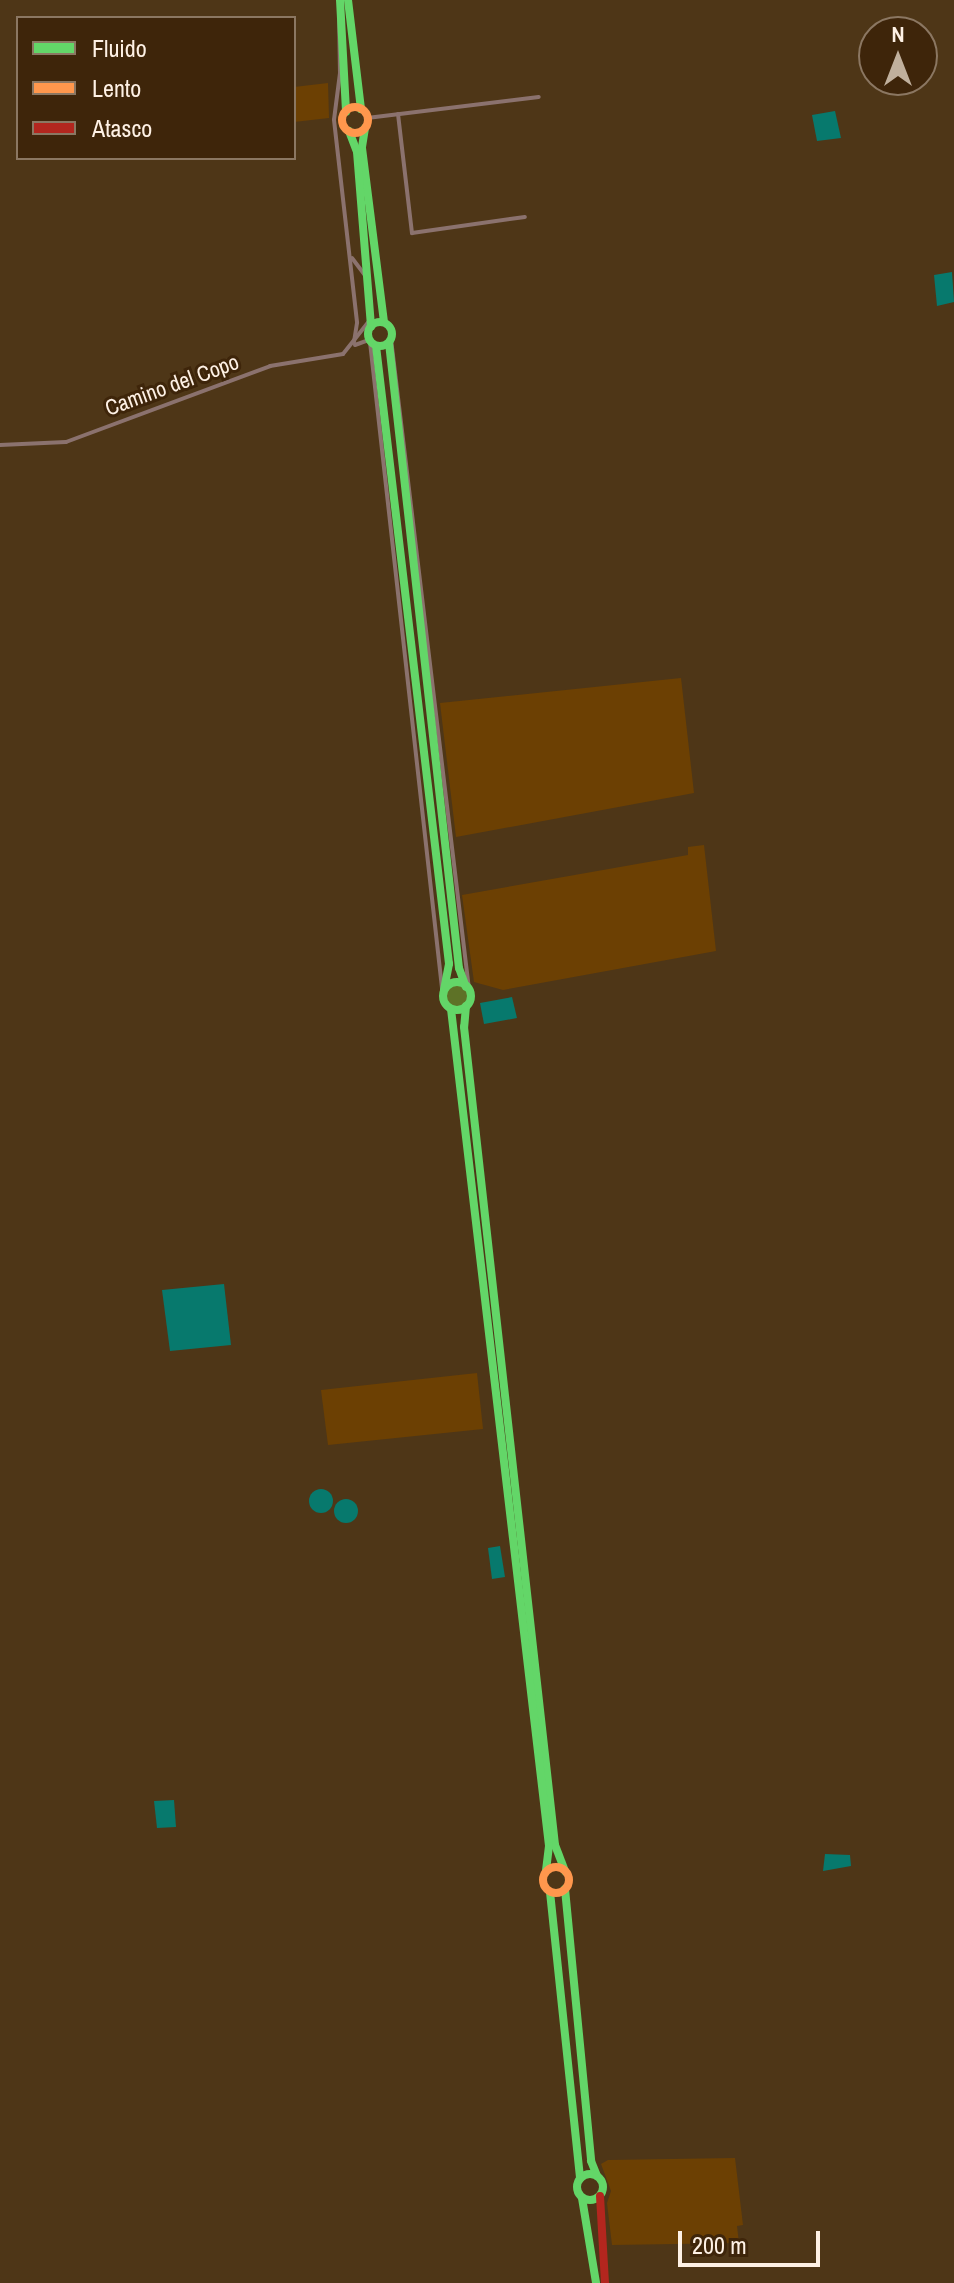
<!DOCTYPE html>
<style>
body{margin:0}
#map{position:relative;width:954px;height:2283px;overflow:hidden;background:#4e3617;font-family:"Archivo Narrow",sans-serif}
div>[style]{position:absolute}
.built>*{inset:0;background:#6c4003}
.green>*{inset:0;background:#5e7227}
.round{border-radius:50%}
.water>*{inset:0;background:#07796d}
.street>*{height:4px;margin:-2px;padding:0 2px;transform-origin:2px;border-radius:2px;background:#8b726e}
.fast>*{height:8px;margin:-4px;padding:0 4px;transform-origin:4px;border-radius:4px;background:#63d668}
.fast>.ring{margin:-4px;padding:0;box-sizing:content-box;background:none;border:8px solid #63d668;border-radius:50%}
.slow>*{height:8px;margin:-4px;padding:0 4px;transform-origin:4px;border-radius:4px;background:#ff974d}
.slow>.ring{margin:-4px;padding:0;box-sizing:content-box;background:none;border:8px solid #ff974d;border-radius:50%}
.jam>*{height:8px;margin:-4px;padding:0 4px;transform-origin:4px;border-radius:4px;background:#b3261e}
span{translate:-50% -50%;white-space:nowrap;text-align:center;line-height:1.15;-webkit-text-stroke:6px #3e250a;paint-order:stroke}
.street-label{font-size:22px;color:#fef1e5}
.legend{position:absolute;left:16px;top:16px;width:280px;height:144px;box-sizing:border-box;background:#3e250a;border:2px solid #8b7762;margin:0;padding:10px 14px;list-style:none;font-size:24px;color:#fef1e5}
.legend li{display:flex;align-items:center;gap:16px;height:40px}
.legend b{width:40px;border:2px solid #8b7762}
.north{position:absolute;left:858px;top:16px;width:80px;height:80px;box-sizing:border-box;background:#3e250a;border:2px solid #8b7762;border-radius:50%;rotate:0deg;font-size:22px;font-weight:700;line-height:32px;text-align:center;color:#fef1e5}
.north::after{content:'';display:block;margin:auto;width:28px;height:36px;background:#c0b09d;clip-path:polygon(50% 0,100% 100%,50% 72%,0 100%)}
.scale{position:absolute;left:678px;top:2231px;width:142px;height:36px;box-sizing:border-box;border:4px solid #fef1e5;border-top:0;padding-left:10px;font-size:24px;line-height:28px;white-space:nowrap;color:#fef1e5;-webkit-text-stroke:6px #3e250a;paint-order:stroke}
</style>
<div id="map">
<div class="built">
<div style="clip-path:polygon(328px 83px,329px 118px,294px 122px,294px 87px)"></div>
<div style="clip-path:polygon(681px 678px,694px 793px,456px 837px,440px 703px)"></div>
<div style="clip-path:polygon(704px 845px,716px 951px,503px 990px,474px 982px,462px 895px,688px 855px,688px 847px)"></div>
<div style="clip-path:polygon(477px 1373px,483px 1429px,328px 1445px,321px 1390px)"></div>
<div style="clip-path:polygon(735px 2158px,743px 2225px,737px 2226px,739px 2243px,612px 2245px,607px 2203px,611px 2191px,601px 2164px,608px 2160px)"></div>
</div>
<div class="green">
<div class="round" style="left:445px;top:985px;width:24px;height:24px"></div>
</div>
<div class="water">
<div style="clip-path:polygon(835px 111px,841px 138px,817px 141px,812px 115px)"></div>
<div style="clip-path:polygon(952px 272px,954px 302px,937px 306px,934px 275px)"></div>
<div style="clip-path:polygon(512px 997px,517px 1018px,484px 1024px,480px 1003px)"></div>
<div style="clip-path:polygon(224px 1284px,231px 1345px,170px 1351px,162px 1290px)"></div>
<div class="round" style="left:309px;top:1489px;width:24px;height:24px"></div>
<div class="round" style="left:334px;top:1499px;width:24px;height:24px"></div>
<div style="clip-path:polygon(500px 1546px,505px 1577px,492px 1579px,488px 1548px)"></div>
<div style="clip-path:polygon(174px 1800px,176px 1827px,157px 1828px,154px 1801px)"></div>
<div style="clip-path:polygon(825px 1854px,850px 1855px,851px 1866px,823px 1871px)"></div>
</div>
<div class="street">
<div style="left:339px;top:10px;width:63px;rotate:89.1deg"></div>
<div style="left:340px;top:73px;width:47px;rotate:97.3deg"></div>
<div style="left:334px;top:120px;width:204px;rotate:83.5deg"></div>
<div style="left:357px;top:323px;width:20px;rotate:99deg"></div>
<div style="left:398px;top:114px;width:120px;rotate:83.3deg"></div>
<div style="left:412px;top:233px;width:114px;rotate:-8.1deg"></div>
<div style="left:367px;top:118px;width:173px;rotate:-7deg"></div>
<div style="left:352px;top:258px;width:26px;rotate:53deg"></div>
<div style="left:391px;top:339px;width:655px;rotate:83.16deg"></div>
<div style="left:370px;top:342px;width:659px;rotate:83.64deg"></div>
<div style="left:355px;top:345px;width:15px;rotate:-20deg"></div>
<div style="left:0;top:445px;width:66px;rotate:-2.6deg"></div>
<div style="left:66px;top:442px;width:218px;rotate:-20.4deg"></div>
<div style="left:270px;top:366px;width:74px;rotate:-9.3deg"></div>
<div style="left:343px;top:354px;width:43px;rotate:-51.5deg"></div>
</div>
<div class="fast">
<div style="left:340px;top:0;width:112px;rotate:86.9deg"></div>
<div style="left:348px;top:0;width:110px;rotate:83.2deg"></div>
<div style="left:365px;top:128px;width:20px;rotate:99deg"></div>
<div style="left:362px;top:148px;width:175px;rotate:82.8deg"></div>
<div style="left:349px;top:131px;width:22px;rotate:69deg"></div>
<div style="left:357px;top:152px;width:175px;rotate:85.4deg"></div>
<div class="ring" style="left:368px;top:322px;width:16px;height:16px"></div>
<div style="left:389px;top:343px;width:629px;rotate:83.61deg"></div>
<div style="left:459px;top:968px;width:20px;rotate:70deg"></div>
<div style="left:376px;top:346px;width:622px;rotate:83.26deg"></div>
<div style="left:449px;top:964px;width:26px;rotate:101deg"></div>
<div class="ring" style="left:443px;top:982px;width:20px;height:20px"></div>
<div style="left:466px;top:1006px;width:21px;rotate:95deg"></div>
<div style="left:464px;top:1027px;width:823px;rotate:83.65deg"></div>
<div style="left:555px;top:1845px;width:28px;rotate:69deg"></div>
<div style="left:451px;top:1009px;width:843px;rotate:83.32deg"></div>
<div style="left:549px;top:1846px;width:25px;rotate:97deg"></div>
<div style="left:565px;top:1889px;width:273px;rotate:84.5deg"></div>
<div style="left:591px;top:2161px;width:16px;rotate:68deg"></div>
<div style="left:550px;top:1892px;width:288px;rotate:84deg"></div>
<div class="ring" style="left:577px;top:2174px;width:18px;height:18px"></div>
<div style="left:582px;top:2198px;width:86px;rotate:80.6deg"></div>
</div>
<div class="slow">
<div class="ring" style="left:342px;top:107px;width:18px;height:18px"></div>
<div class="ring" style="left:543px;top:1867px;width:18px;height:18px"></div>
</div>
<div class="jam">
<div style="left:600px;top:2196px;width:87px;rotate:86.7deg"></div>
</div>
<div class="street-label">
<span style="left:172px;top:385px;rotate:-20deg">Camino del Copo</span>
</div>
<ul class="legend">
<li><b style="height:10px;background:#63d668"></b>Fluido</li>
<li><b style="height:10px;background:#ff974d"></b>Lento</li>
<li><b style="height:10px;background:#b3261e"></b>Atasco</li>
</ul>
<div class="north">N</div>
<div class="scale">200 m</div>
</div>
